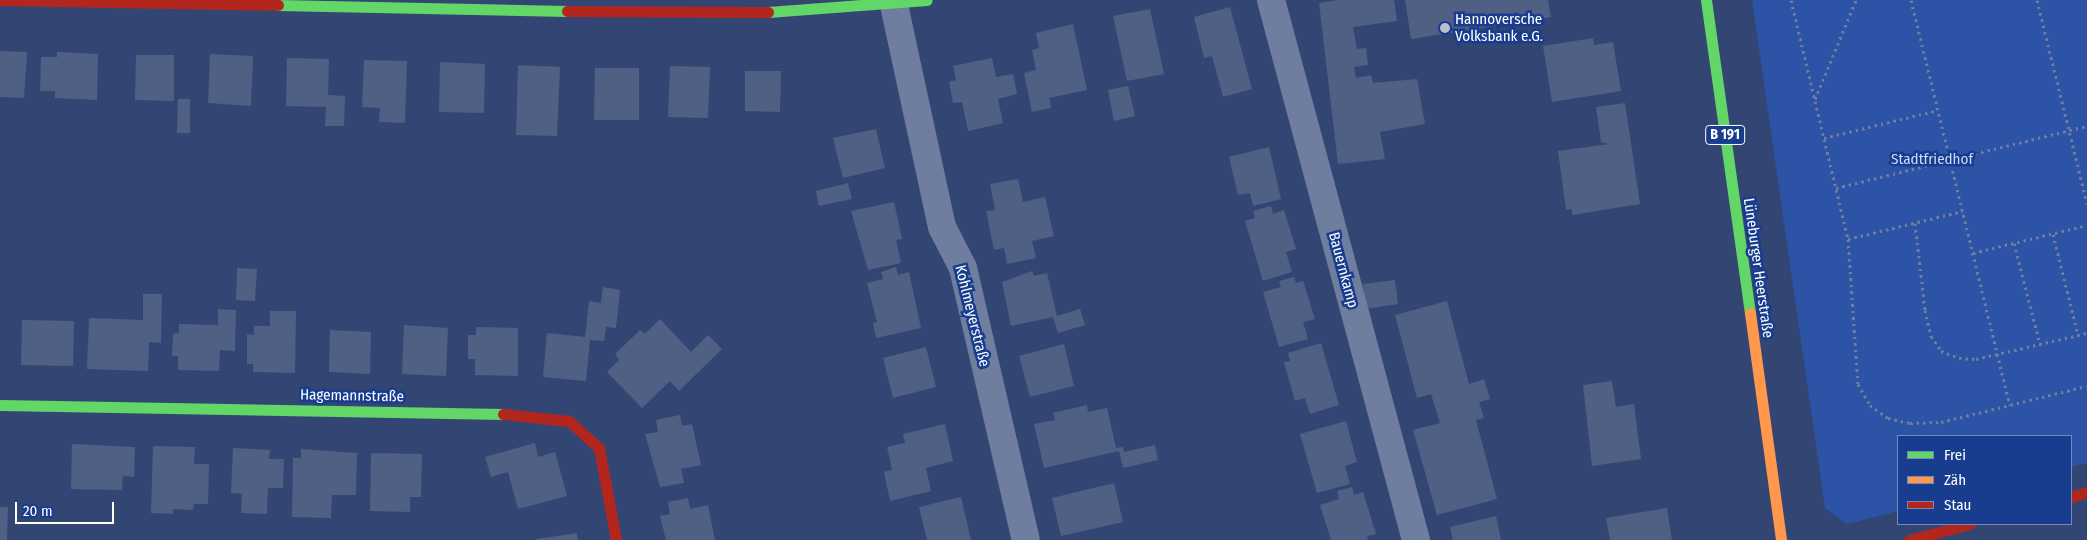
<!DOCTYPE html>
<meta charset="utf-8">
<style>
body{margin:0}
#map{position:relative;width:2087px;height:540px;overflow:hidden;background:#334673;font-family:"Fira Sans Condensed",sans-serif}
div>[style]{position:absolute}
.green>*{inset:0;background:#2c53a5}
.building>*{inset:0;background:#505f84}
.path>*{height:3px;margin-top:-1.5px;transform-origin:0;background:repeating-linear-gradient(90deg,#6f7e9f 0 2.5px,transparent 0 6.5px)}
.street>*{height:28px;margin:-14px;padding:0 14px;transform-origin:14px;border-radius:14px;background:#6f7e9f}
.fast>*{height:11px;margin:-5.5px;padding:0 5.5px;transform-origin:5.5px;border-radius:5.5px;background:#63d668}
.slow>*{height:11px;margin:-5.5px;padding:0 5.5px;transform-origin:5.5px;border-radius:5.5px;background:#ff974d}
.jam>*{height:11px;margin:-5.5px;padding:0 5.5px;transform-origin:5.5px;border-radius:5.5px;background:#b3261e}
.dots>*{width:14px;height:14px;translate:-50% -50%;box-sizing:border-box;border:2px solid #183c8e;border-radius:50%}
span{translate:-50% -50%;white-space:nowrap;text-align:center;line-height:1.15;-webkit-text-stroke:5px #183c8e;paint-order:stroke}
.shield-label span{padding:1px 4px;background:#183c8e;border:1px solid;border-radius:4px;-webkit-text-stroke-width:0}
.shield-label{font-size:14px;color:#fff;font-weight:700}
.poi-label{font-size:15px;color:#fff}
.left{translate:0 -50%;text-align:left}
.park-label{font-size:15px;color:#cbdafb}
.street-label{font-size:15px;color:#fff}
.legend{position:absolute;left:1897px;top:435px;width:175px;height:90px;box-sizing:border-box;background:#183c8e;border:1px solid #748abb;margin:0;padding:6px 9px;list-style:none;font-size:15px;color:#fff}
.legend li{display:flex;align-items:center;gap:10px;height:25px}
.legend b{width:25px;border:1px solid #748abb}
.scale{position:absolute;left:15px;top:502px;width:99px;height:22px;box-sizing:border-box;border:2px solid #fff;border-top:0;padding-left:6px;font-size:15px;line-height:18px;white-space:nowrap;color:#fff;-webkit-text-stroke:4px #183c8e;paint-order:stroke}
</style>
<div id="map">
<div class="green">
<div style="clip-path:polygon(1752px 0,2087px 0,2087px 463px,2071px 467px,2071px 436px,1898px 436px,1898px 511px,1847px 524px,1825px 508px)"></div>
</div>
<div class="building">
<div style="clip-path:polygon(1337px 0,1394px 0,1397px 21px,1353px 27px,1357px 49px,1366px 48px,1368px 65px,1354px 67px,1356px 78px,1371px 75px,1373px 83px,1417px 79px,1425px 124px,1380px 132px,1385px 159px,1338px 164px,1319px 3px)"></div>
<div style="clip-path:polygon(1405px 0,1548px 0,1551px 17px,1411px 39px)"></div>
<div style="clip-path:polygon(1230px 7px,1252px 89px,1223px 97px,1212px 56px,1204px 58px,1194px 17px)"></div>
<div style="clip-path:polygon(1150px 9px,1164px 74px,1127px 81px,1113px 16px)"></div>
<div style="clip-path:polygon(1073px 24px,1087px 90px,1049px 98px,1051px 108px,1032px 112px,1024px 73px,1036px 70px,1032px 50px,1039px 48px,1036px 33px)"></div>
<div style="clip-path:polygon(1593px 38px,1594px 45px,1613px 42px,1621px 91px,1552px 102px,1543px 46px)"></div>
<div style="clip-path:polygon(0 51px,27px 52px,24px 98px,0 97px)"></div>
<div style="clip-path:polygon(57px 52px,98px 54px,97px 100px,55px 98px,55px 91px,40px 91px,41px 57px,57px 57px)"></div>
<div style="clip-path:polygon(210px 54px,253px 56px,251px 106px,208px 103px)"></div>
<div style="clip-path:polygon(136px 55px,174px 55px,174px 101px,135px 100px)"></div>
<div style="clip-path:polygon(287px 58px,329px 59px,328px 95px,345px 96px,344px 126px,325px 126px,326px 107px,286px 106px)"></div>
<div style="clip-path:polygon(992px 58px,996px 77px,1013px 74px,1017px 94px,998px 99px,1003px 123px,968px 131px,962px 102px,953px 103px,949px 82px,956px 80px,953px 66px)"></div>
<div style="clip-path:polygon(364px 60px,407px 61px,405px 123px,379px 122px,380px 108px,362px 107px)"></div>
<div style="clip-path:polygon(440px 62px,485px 64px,484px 113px,439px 112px)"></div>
<div style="clip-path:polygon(518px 65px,560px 67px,557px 136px,516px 135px)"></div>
<div style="clip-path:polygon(670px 66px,710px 67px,708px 118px,668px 117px)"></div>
<div style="clip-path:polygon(595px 68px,639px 68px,639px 120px,594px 120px)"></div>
<div style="clip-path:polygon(745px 71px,781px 71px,780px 112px,745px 111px)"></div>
<div style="clip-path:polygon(1128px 86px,1135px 116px,1114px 121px,1108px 90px)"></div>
<div style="clip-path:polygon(178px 99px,190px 99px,190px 133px,177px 133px)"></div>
<div style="clip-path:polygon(1625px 103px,1640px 204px,1572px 215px,1572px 209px,1566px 210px,1558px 151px,1609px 144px,1601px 142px,1596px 107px)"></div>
<div style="clip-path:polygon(876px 129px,885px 168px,843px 178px,833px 138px)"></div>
<div style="clip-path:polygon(1269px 147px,1281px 199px,1253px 206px,1250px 193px,1238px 195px,1229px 157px)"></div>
<div style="clip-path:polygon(1018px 179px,1023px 202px,1045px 197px,1054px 236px,1032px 241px,1036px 258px,1007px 264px,1004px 248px,994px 250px,986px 211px,995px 210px,990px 184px)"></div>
<div style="clip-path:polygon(848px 183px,852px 199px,819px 206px,816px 191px)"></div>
<div style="clip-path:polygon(894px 202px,902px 239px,896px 240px,901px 263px,868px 270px,851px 211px)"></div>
<div style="clip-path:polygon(1271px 206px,1273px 214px,1284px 210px,1296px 249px,1286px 252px,1292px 272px,1263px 281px,1245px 221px,1255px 218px,1253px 211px)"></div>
<div style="clip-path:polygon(896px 267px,898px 275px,909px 272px,921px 328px,876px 338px,873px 323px,877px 322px,867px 283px,883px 279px,881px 272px)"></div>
<div style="clip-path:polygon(237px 268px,257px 269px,255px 301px,236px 300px)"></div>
<div style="clip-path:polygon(1032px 271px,1034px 276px,1047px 273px,1057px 316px,1080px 309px,1085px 325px,1058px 333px,1053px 317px,1011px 326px,1002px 282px)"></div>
<div style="clip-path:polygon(1294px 277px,1296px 283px,1303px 281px,1315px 319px,1303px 322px,1308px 339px,1279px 347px,1263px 292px,1281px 287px,1279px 281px)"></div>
<div style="clip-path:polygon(1395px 280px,1398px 304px,1366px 309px,1363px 284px)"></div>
<div style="clip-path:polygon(603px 287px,620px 290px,616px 328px,606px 327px,604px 341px,590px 340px,586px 381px,543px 377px,547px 333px,585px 337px,589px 301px,601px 303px)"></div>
<div style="clip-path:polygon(143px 294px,162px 294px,161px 343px,149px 342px,148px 371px,87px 369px,89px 318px,143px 320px)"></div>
<div style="clip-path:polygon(1447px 301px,1469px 384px,1484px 379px,1490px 399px,1479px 402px,1484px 418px,1476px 420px,1497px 499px,1437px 515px,1413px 430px,1440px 423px,1431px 394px,1417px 398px,1395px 315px)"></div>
<div style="clip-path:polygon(218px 309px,236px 310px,235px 351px,220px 350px,219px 371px,178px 370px,178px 356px,172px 356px,173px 334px,179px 333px,179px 324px,218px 325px)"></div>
<div style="clip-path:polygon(270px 311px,296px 311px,295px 373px,253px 372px,253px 364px,247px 364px,247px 334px,254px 335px,254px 326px,270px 326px)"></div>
<div style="clip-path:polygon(660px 319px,691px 352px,708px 335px,722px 349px,679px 391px,670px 381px,642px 408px,607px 372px,619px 360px,615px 354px,640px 330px,645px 334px)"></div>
<div style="clip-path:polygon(22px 320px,74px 321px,73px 366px,21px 365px)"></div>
<div style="clip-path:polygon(404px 325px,448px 328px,446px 376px,402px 374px)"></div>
<div style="clip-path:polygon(476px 327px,518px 328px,518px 376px,475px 375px,475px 359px,468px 359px,468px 335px,476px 335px)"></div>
<div style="clip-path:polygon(330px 330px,371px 332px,370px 374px,329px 372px)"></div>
<div style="clip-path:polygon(1321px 343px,1339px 405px,1310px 414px,1305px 398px,1295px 401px,1284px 362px,1290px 361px,1288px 353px)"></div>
<div style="clip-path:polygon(1064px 344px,1074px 386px,1030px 397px,1019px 356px)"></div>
<div style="clip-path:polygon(926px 347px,936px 387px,893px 398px,883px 358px)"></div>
<div style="clip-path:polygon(1612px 381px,1616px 407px,1634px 404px,1641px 459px,1592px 466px,1583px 385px)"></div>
<div style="clip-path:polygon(1087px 405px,1088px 412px,1107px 408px,1116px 448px,1123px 447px,1124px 452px,1155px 445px,1158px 460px,1123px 468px,1119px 451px,1044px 468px,1034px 424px,1055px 420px,1053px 413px)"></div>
<div style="clip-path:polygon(680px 415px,682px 426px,692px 424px,701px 465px,681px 469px,684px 483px,660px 487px,645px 434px,658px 432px,656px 420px)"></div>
<div style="clip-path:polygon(1346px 421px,1357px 462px,1345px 466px,1350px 484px,1317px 493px,1300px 434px)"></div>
<div style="clip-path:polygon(945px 424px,953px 461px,926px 468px,931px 491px,890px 501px,884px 472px,892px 470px,887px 447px,905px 443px,903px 434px)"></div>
<div style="clip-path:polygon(535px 443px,538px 457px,555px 452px,567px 496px,518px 509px,508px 472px,491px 477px,485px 457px)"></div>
<div style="clip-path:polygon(72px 444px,135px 447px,134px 477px,123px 476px,122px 490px,71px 489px)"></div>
<div style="clip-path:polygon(153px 446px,195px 447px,194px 464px,209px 464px,208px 504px,194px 504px,193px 510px,173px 509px,173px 514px,151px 513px)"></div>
<div style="clip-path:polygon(233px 448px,270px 450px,269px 459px,284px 459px,283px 488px,268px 488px,267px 514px,241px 513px,242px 494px,231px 493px)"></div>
<div style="clip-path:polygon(301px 449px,357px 453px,356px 495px,332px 495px,331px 518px,292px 517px,293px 458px,301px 458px)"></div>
<div style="clip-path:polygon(371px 453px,422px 454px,421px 497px,410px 497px,410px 512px,370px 511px)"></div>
<div style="clip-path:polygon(1114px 483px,1123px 522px,1061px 536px,1052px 498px)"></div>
<div style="clip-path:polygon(1352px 487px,1354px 495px,1363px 492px,1376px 534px,1367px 536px,1368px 540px,1331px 540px,1320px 505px,1339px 499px,1337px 491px)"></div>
<div style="clip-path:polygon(961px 497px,971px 540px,927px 540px,919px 507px)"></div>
<div style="clip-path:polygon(688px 498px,690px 509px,708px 505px,715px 540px,666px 540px,660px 516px,670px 514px,668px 502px)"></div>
<div style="clip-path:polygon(0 507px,8px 507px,7px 540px,0 540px)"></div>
<div style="clip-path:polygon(1667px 508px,1672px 540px,1610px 540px,1606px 518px)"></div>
<div style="clip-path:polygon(1496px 516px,1501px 540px,1453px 540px,1450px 527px)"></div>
<div style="clip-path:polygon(577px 533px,578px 540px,536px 540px,536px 539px)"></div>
</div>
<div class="path">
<div style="left:1791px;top:0;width:246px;rotate:76.6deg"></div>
<div style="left:1848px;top:239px;width:145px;rotate:86.1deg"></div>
<div style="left:1858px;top:384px;width:24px;rotate:60deg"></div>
<div style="left:1870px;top:405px;width:22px;rotate:36deg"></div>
<div style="left:1888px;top:418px;width:23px;rotate:13deg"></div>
<div style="left:1910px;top:423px;width:31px;rotate:-2deg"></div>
<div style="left:1941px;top:422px;width:150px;rotate:-13.9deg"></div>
<div style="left:1911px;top:0;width:417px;rotate:76.3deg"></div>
<div style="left:2037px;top:0;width:210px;rotate:76.2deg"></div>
<div style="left:1815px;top:99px;width:107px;rotate:-67.5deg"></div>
<div style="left:1824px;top:138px;width:117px;rotate:-13.8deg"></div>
<div style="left:1836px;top:188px;width:259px;rotate:-13.9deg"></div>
<div style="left:1915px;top:223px;width:88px;rotate:83.4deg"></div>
<div style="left:1925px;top:310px;width:27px;rotate:77deg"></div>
<div style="left:1931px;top:336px;width:18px;rotate:56deg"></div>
<div style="left:1941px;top:351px;width:19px;rotate:21deg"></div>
<div style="left:1959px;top:358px;width:17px;rotate:3deg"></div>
<div style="left:1976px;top:359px;width:114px;rotate:-13.2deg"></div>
<div style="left:2053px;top:234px;width:104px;rotate:76.1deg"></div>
<div style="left:1848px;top:239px;width:118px;rotate:-13.7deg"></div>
<div style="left:2014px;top:243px;width:104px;rotate:75.6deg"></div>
<div style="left:1973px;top:253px;width:117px;rotate:-13.8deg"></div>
</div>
<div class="street">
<div style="left:1271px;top:0;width:559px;rotate:74.97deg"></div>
<div style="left:894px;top:5px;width:227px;rotate:77.8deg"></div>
<div style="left:942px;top:227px;width:46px;rotate:62.9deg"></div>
<div style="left:963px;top:268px;width:279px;rotate:77deg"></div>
</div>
<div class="fast">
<div style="left:1706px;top:0;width:316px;rotate:82deg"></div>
<div style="left:278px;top:5px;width:289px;rotate:1.2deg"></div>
<div style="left:768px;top:12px;width:159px;rotate:-4.3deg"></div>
<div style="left:0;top:405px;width:503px;rotate:1.03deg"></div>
</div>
<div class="slow">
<div style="left:1750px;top:313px;width:229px;rotate:82.2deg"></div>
</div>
<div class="jam">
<div style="left:0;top:0;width:278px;rotate:1deg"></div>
<div style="left:567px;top:11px;width:201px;rotate:0.3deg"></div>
<div style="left:503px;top:414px;width:66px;rotate:6.1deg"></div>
<div style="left:569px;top:421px;width:40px;rotate:42deg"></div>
<div style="left:599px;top:448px;width:94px;rotate:79.5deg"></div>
<div style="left:2071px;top:497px;width:17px;rotate:-17deg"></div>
<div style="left:1909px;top:540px;width:63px;rotate:-14.7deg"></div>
</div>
<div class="dots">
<div style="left:1445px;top:28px;background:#b8bece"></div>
</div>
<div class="shield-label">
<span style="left:1725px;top:135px">B 191</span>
</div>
<div class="poi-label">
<span class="left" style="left:1455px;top:28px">Hannoversche<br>Volksbank e.G.</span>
</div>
<div class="park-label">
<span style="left:1932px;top:160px">Stadtfriedhof</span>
</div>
<div class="street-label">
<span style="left:1758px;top:268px;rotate:82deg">Lüneburger Heerstraße</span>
<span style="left:1343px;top:270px;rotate:75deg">Bauernkamp</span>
<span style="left:972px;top:316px;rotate:76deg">Kohlmeyerstraße</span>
<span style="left:352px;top:396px;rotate:1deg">Hagemannstraße</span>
</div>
<ul class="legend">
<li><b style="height:6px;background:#63d668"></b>Frei</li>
<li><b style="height:6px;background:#ff974d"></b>Zäh</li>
<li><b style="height:6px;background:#b3261e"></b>Stau</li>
</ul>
<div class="scale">20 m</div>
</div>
